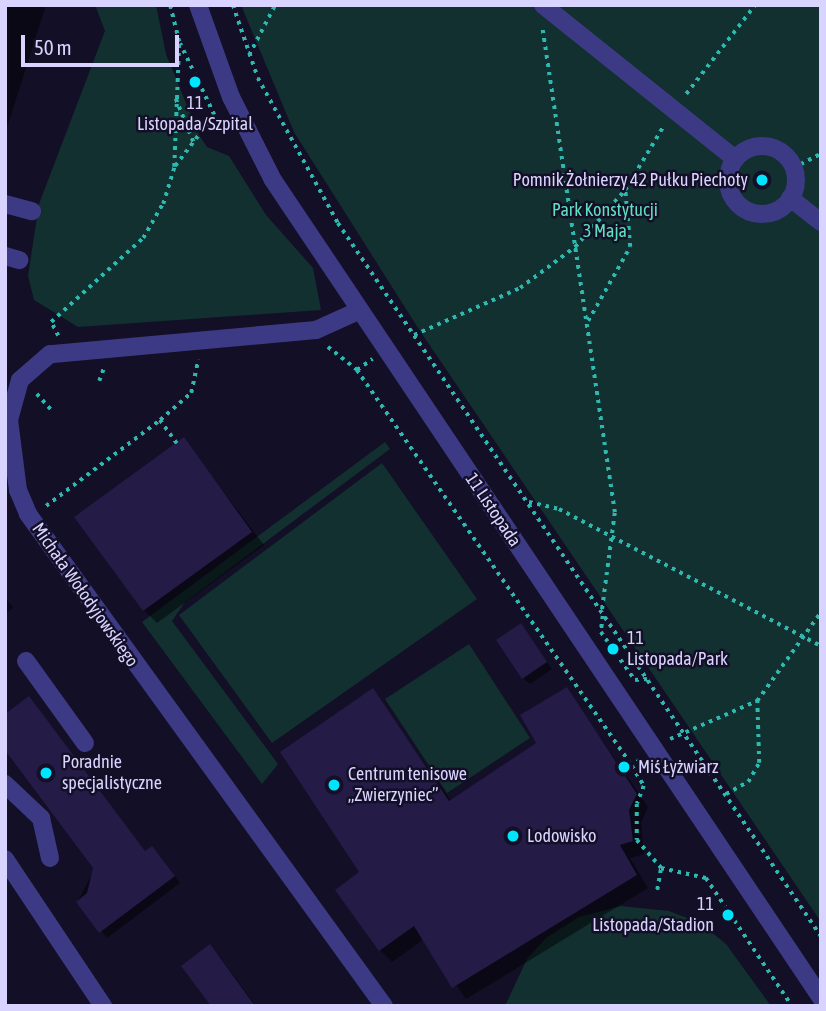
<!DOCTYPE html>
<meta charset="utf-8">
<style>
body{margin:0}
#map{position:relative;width:826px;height:1011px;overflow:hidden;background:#130f26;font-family:"Asap Condensed",sans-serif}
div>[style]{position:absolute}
.green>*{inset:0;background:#12302f}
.shadow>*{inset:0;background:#0007}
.building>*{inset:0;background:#241b47}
.path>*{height:3.5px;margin-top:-1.75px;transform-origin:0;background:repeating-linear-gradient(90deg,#2fb8b0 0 3.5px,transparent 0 8.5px)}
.minor>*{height:18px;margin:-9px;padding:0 9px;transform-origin:9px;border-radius:9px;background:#3d3a85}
.minor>.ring{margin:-9px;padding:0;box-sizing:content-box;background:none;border:18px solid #3d3a85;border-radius:50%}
.dots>*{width:19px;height:19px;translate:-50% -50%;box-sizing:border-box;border:4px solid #130f26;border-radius:50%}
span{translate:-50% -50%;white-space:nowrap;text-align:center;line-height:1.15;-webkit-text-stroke:5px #130f26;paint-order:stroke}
.poi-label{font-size:18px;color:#d9d4ff}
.right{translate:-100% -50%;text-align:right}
.left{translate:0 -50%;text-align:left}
.park-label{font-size:18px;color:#5fe0c0}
.street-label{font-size:18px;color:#d9d4ff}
.frame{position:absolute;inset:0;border:7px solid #d9d4ff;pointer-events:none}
.scale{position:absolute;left:21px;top:35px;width:158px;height:32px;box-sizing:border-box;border:4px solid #d9d4ff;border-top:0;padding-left:9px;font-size:21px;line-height:24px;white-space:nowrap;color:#d9d4ff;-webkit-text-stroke:5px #130f26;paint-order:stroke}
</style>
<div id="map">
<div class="green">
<div style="clip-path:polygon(95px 5px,156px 5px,166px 54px,199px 135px,207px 147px,229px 156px,266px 215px,313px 268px,321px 310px,78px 327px,34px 300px,28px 276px,39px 204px,105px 31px)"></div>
<div style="clip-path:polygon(241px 5px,821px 5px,821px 922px,418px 328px,294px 132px)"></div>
<div style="clip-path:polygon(385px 442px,390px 449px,185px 602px,172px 621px,278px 764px,262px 784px,142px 622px)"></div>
<div style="clip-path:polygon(382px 463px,477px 599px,272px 743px,179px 615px)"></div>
<div style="clip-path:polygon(469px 644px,530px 738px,447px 793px,385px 699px)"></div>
<div style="clip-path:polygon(621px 906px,669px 911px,700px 923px,726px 944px,771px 1006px,505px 1006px,527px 959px,546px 938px,579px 917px)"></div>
</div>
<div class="shadow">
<div style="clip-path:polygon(5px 5px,46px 5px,5px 134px)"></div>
<div style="clip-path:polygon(184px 440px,264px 545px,157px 623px,144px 610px)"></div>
<div style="clip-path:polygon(5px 597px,13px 608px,5px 614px)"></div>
<div style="clip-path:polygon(521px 626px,552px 669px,530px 684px,523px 678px)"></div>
<div style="clip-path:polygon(567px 689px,648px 807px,641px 823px,644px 854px,630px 858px,648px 888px,466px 999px,424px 939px,392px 962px,380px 950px,361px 873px,373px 691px,451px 801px,539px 743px)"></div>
<div style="clip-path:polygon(158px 854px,180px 883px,107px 938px,78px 901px,95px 868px)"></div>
<div style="clip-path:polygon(210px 947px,219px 956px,256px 1006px,213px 1006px)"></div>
</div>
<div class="building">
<div style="clip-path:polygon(184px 437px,252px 532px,143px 611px,74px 517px)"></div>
<div style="clip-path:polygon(521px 623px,547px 662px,522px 679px,496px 640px)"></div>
<div style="clip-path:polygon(567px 687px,637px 794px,629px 810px,633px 841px,620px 845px,637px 875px,452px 988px,414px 926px,379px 951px,335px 890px,359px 872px,280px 752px,373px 688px,449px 801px,536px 743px,520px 715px)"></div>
<div style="clip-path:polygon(29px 696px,145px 851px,152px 846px,175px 876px,99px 933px,76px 902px,87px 893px,93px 868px,5px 750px,5px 714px)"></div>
<div style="clip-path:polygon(210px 944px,255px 1006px,211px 1006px,181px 966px)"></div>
</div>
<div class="path">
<div style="left:233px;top:5px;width:77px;rotate:71.1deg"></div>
<div style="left:258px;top:78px;width:166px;rotate:61.1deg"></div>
<div style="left:338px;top:223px;width:861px;rotate:55.89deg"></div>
<div style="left:543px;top:30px;width:488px;rotate:81.5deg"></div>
<div style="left:615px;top:513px;width:100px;rotate:97.5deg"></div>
<div style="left:249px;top:55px;width:56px;rotate:-62.5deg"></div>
<div style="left:686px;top:94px;width:113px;rotate:-52.2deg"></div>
<div style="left:176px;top:99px;width:48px;rotate:67.8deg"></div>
<div style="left:175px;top:166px;width:64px;rotate:-52.6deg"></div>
<div style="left:214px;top:115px;width:79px;rotate:-115.6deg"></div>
<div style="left:793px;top:168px;width:31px;rotate:-27deg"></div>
<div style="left:588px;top:321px;width:85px;rotate:-60.4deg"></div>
<div style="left:630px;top:247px;width:57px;rotate:-95deg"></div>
<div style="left:625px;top:190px;width:74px;rotate:-58.9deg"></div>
<div style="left:414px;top:335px;width:116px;rotate:-23.9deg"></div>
<div style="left:520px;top:288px;width:69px;rotate:-36.7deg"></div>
<div style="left:575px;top:247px;width:76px;rotate:-48.7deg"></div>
<div style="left:58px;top:336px;width:16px;rotate:-117deg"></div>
<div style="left:51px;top:322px;width:125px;rotate:-42.4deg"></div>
<div style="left:143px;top:238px;width:39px;rotate:-60deg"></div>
<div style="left:163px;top:204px;width:39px;rotate:-73deg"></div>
<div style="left:174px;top:167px;width:125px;rotate:-87.7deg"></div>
<div style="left:179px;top:42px;width:38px;rotate:-104deg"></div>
<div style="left:328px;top:347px;width:37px;rotate:38deg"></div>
<div style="left:357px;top:370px;width:482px;rotate:55.2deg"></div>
<div style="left:357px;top:370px;width:19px;rotate:-36deg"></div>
<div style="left:99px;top:381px;width:15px;rotate:-70deg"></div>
<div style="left:37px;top:394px;width:24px;rotate:48deg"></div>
<div style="left:160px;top:420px;width:41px;rotate:-41.1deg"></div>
<div style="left:191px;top:393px;width:34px;rotate:-78deg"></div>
<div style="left:529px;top:502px;width:31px;rotate:13deg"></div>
<div style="left:559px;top:509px;width:296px;rotate:27.6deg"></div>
<div style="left:46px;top:506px;width:143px;rotate:-37deg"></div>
<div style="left:160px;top:420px;width:29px;rotate:54deg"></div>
<div style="left:603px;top:616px;width:16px;rotate:97deg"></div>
<div style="left:601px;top:632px;width:59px;rotate:54.7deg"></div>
<div style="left:635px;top:680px;width:12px;rotate:-5deg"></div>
<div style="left:670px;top:739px;width:95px;rotate:-23.6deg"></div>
<div style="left:757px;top:701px;width:110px;rotate:-54.3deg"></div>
<div style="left:640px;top:760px;width:10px;rotate:143deg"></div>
<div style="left:632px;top:766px;width:23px;rotate:59deg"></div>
<div style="left:644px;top:786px;width:19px;rotate:111deg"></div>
<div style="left:637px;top:804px;width:36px;rotate:90deg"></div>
<div style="left:637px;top:840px;width:37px;rotate:49deg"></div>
<div style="left:661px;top:868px;width:46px;rotate:12.5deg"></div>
<div style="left:706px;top:878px;width:154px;rotate:56.1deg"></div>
<div style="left:726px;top:794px;width:25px;rotate:-29deg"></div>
<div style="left:748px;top:782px;width:22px;rotate:-60deg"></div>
<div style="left:759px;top:763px;width:62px;rotate:-91.8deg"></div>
<div style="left:657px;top:890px;width:22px;rotate:-80deg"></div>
</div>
<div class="minor">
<div style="left:198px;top:5px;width:98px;rotate:70.3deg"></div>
<div style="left:231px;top:97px;width:93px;rotate:63.2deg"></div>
<div style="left:273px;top:180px;width:985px;rotate:56.18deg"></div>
<div style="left:543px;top:5px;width:246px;rotate:38.7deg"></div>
<div class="ring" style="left:728px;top:146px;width:50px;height:50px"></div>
<div style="left:790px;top:198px;width:39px;rotate:38deg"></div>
<div style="left:5px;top:204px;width:28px;rotate:15deg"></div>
<div style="left:5px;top:256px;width:15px;rotate:16deg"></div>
<div style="left:358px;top:311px;width:46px;rotate:155.7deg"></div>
<div style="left:316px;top:330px;width:267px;rotate:174.8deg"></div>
<div style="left:50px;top:354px;width:40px;rotate:139deg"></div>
<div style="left:20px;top:380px;width:41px;rotate:105.4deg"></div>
<div style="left:9px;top:420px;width:71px;rotate:82.7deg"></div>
<div style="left:18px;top:490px;width:26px;rotate:67deg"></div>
<div style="left:28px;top:514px;width:607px;rotate:54.11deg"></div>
<div style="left:26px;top:661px;width:101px;rotate:54.3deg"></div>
<div style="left:5px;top:784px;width:50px;rotate:43.4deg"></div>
<div style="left:41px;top:818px;width:41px;rotate:77.3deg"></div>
<div style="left:5px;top:859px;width:177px;rotate:56.3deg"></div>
</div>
<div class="dots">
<div style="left:195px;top:82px;background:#00e5ff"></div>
<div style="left:762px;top:180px;background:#00e5ff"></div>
<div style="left:613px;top:649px;background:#00e5ff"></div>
<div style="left:624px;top:767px;background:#00e5ff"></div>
<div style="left:46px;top:773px;background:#00e5ff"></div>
<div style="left:334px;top:785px;background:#00e5ff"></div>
<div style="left:513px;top:836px;background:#00e5ff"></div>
<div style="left:728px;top:915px;background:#00e5ff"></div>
</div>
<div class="poi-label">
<span style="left:195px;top:114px">11<br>Listopada/Szpital</span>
<span class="right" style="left:748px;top:180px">Pomnik Żołnierzy 42 Pułku Piechoty</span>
<span class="left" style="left:627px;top:649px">11<br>Listopada/Park</span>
<span class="left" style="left:62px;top:773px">Poradnie<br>specjalistyczne</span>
<span class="left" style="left:638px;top:767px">Miś Łyżwiarz</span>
<span class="left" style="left:348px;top:785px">Centrum tenisowe<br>„Zwierzyniec”</span>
<span class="left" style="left:527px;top:836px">Lodowisko</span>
<span class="right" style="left:714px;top:915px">11<br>Listopada/Stadion</span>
</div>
<div class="park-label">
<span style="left:605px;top:221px">Park Konstytucji<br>3 Maja</span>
</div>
<div class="street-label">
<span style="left:493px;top:510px;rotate:56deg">11 Listopada</span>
<span style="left:85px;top:595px;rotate:55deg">Michała Wołodyjowskiego</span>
</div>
<div class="frame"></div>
<div class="scale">50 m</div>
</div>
